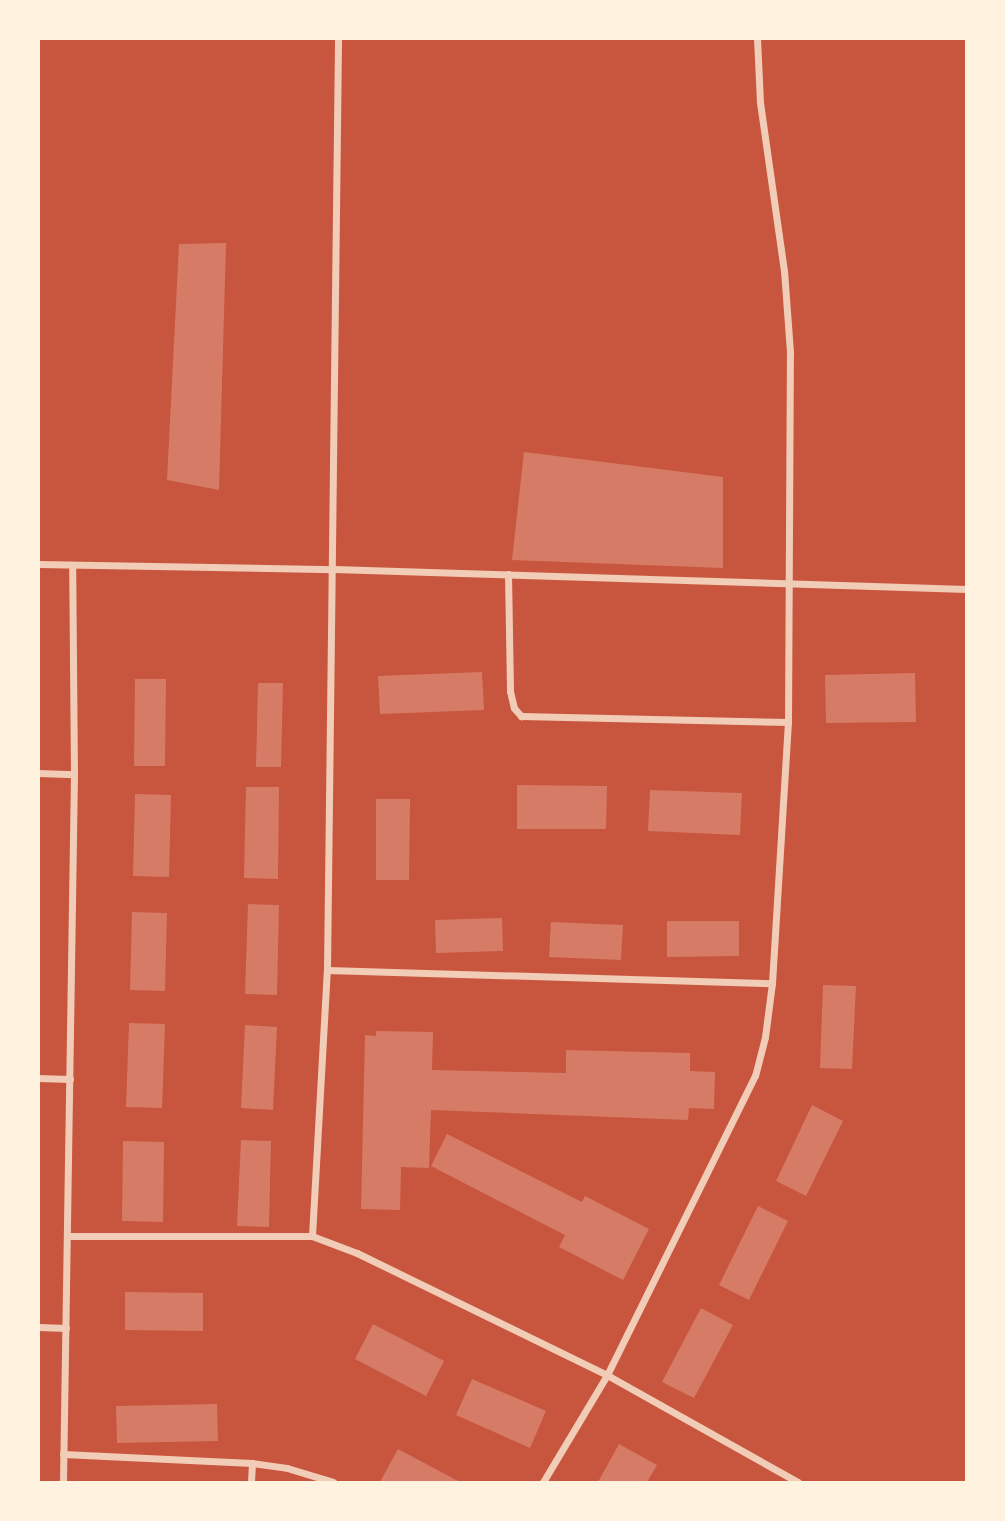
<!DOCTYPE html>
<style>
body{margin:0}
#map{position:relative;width:1005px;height:1521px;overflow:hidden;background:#c8553d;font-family:Rubik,sans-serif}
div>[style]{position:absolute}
.building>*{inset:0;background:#d67c66}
.minor>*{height:7px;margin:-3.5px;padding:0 3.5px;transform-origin:3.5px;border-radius:3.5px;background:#f1ccb7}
span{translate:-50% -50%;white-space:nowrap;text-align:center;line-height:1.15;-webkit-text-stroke:5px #fff3e0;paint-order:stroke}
.frame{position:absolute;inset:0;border:40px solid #fff3e0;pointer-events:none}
</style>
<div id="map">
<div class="building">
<div style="clip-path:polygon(226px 243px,219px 490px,167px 480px,179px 244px)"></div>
<div style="clip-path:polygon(524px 452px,723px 477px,723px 568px,512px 560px)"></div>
<div style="clip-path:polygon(482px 672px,484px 710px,380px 714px,378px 676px)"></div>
<div style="clip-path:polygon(915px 673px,916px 722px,826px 723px,825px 675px)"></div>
<div style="clip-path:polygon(135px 679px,166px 679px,165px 766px,134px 766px)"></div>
<div style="clip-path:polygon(258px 683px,283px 683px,281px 767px,256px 767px)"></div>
<div style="clip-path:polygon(517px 785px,607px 786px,606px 829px,517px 829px)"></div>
<div style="clip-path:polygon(246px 787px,279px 787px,278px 879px,244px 878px)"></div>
<div style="clip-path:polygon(650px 790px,742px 793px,740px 835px,648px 831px)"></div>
<div style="clip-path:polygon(135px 794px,171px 795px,169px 877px,133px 876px)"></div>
<div style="clip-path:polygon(376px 799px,410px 799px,409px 880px,376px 880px)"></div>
<div style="clip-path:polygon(248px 904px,279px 905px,277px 995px,245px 994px)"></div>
<div style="clip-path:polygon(132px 912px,167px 913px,165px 991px,130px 990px)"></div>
<div style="clip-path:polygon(502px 918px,503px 951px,436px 953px,435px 920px)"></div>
<div style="clip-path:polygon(667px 921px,739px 921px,739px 956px,667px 957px)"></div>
<div style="clip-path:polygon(551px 922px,623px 925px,621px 960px,549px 957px)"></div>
<div style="clip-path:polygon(823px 985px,856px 986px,852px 1069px,820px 1068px)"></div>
<div style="clip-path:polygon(129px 1023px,165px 1024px,162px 1108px,126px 1107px)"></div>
<div style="clip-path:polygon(245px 1025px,277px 1027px,273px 1110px,241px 1108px)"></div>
<div style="clip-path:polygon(376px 1031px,433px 1032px,432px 1070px,566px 1073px,566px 1050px,690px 1053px,690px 1071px,715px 1072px,714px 1109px,689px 1108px,688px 1120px,431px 1110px,429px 1168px,401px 1167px,400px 1210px,361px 1209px,365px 1035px,376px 1036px)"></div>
<div style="clip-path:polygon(812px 1105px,843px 1121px,806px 1196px,776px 1181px)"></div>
<div style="clip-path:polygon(447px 1134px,582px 1202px,585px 1196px,649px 1229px,623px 1280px,559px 1247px,565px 1235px,431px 1166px)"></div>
<div style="clip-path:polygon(241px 1140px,271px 1141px,269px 1227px,237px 1226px)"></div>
<div style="clip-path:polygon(123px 1141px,164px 1142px,163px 1222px,122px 1221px)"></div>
<div style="clip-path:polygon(758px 1206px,788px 1221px,749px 1300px,719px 1285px)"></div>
<div style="clip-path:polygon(125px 1292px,203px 1293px,203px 1331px,125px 1330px)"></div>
<div style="clip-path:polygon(701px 1308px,733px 1325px,694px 1398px,662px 1382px)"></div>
<div style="clip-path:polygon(373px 1324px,444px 1361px,426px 1396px,355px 1359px)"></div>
<div style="clip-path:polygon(472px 1379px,546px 1411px,530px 1448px,456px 1415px)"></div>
<div style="clip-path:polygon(217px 1404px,218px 1441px,117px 1443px,116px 1406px)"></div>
<div style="clip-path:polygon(619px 1444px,657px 1465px,647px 1482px,598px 1482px)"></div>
<div style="clip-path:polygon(398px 1449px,460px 1482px,380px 1482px)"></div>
</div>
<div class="minor">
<div style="left:38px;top:564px;width:296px;rotate:1deg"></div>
<div style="left:334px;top:569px;width:633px;rotate:1.81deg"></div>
<div style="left:508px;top:574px;width:117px;rotate:89deg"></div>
<div style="left:510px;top:691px;width:17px;rotate:77deg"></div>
<div style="left:514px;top:708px;width:11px;rotate:49deg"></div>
<div style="left:521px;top:716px;width:267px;rotate:1.3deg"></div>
<div style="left:38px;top:773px;width:36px;rotate:2deg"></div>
<div style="left:327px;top:970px;width:445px;rotate:1.7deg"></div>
<div style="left:38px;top:1078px;width:32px;rotate:2deg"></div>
<div style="left:67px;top:1236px;width:245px"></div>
<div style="left:312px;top:1236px;width:48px;rotate:20.7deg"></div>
<div style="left:357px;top:1253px;width:278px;rotate:26deg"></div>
<div style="left:607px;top:1375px;width:219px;rotate:29.3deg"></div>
<div style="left:312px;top:1236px;width:266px;rotate:-86.8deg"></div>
<div style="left:327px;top:970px;width:932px;rotate:-89.32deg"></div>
<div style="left:38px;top:1327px;width:28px;rotate:2deg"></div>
<div style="left:63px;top:1454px;width:189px;rotate:2.7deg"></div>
<div style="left:252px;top:1463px;width:35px;rotate:8deg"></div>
<div style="left:287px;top:1468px;width:48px;rotate:16.9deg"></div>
<div style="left:63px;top:1482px;width:708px;rotate:-89.11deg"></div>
<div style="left:74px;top:774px;width:209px;rotate:-90.5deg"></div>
<div style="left:251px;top:1482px;width:19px;rotate:-87deg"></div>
<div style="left:543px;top:1482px;width:125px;rotate:-59.1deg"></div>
<div style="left:607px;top:1375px;width:334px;rotate:-63.7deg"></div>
<div style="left:755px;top:1076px;width:40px;rotate:-75.6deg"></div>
<div style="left:765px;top:1037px;width:54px;rotate:-82.6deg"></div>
<div style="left:772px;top:983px;width:261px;rotate:-86.5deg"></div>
<div style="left:788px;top:722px;width:370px;rotate:-89.7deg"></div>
<div style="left:790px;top:352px;width:81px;rotate:-94.2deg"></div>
<div style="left:784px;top:271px;width:171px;rotate:-98.1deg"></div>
<div style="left:760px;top:102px;width:64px;rotate:-92.7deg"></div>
</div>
<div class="frame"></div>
</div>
